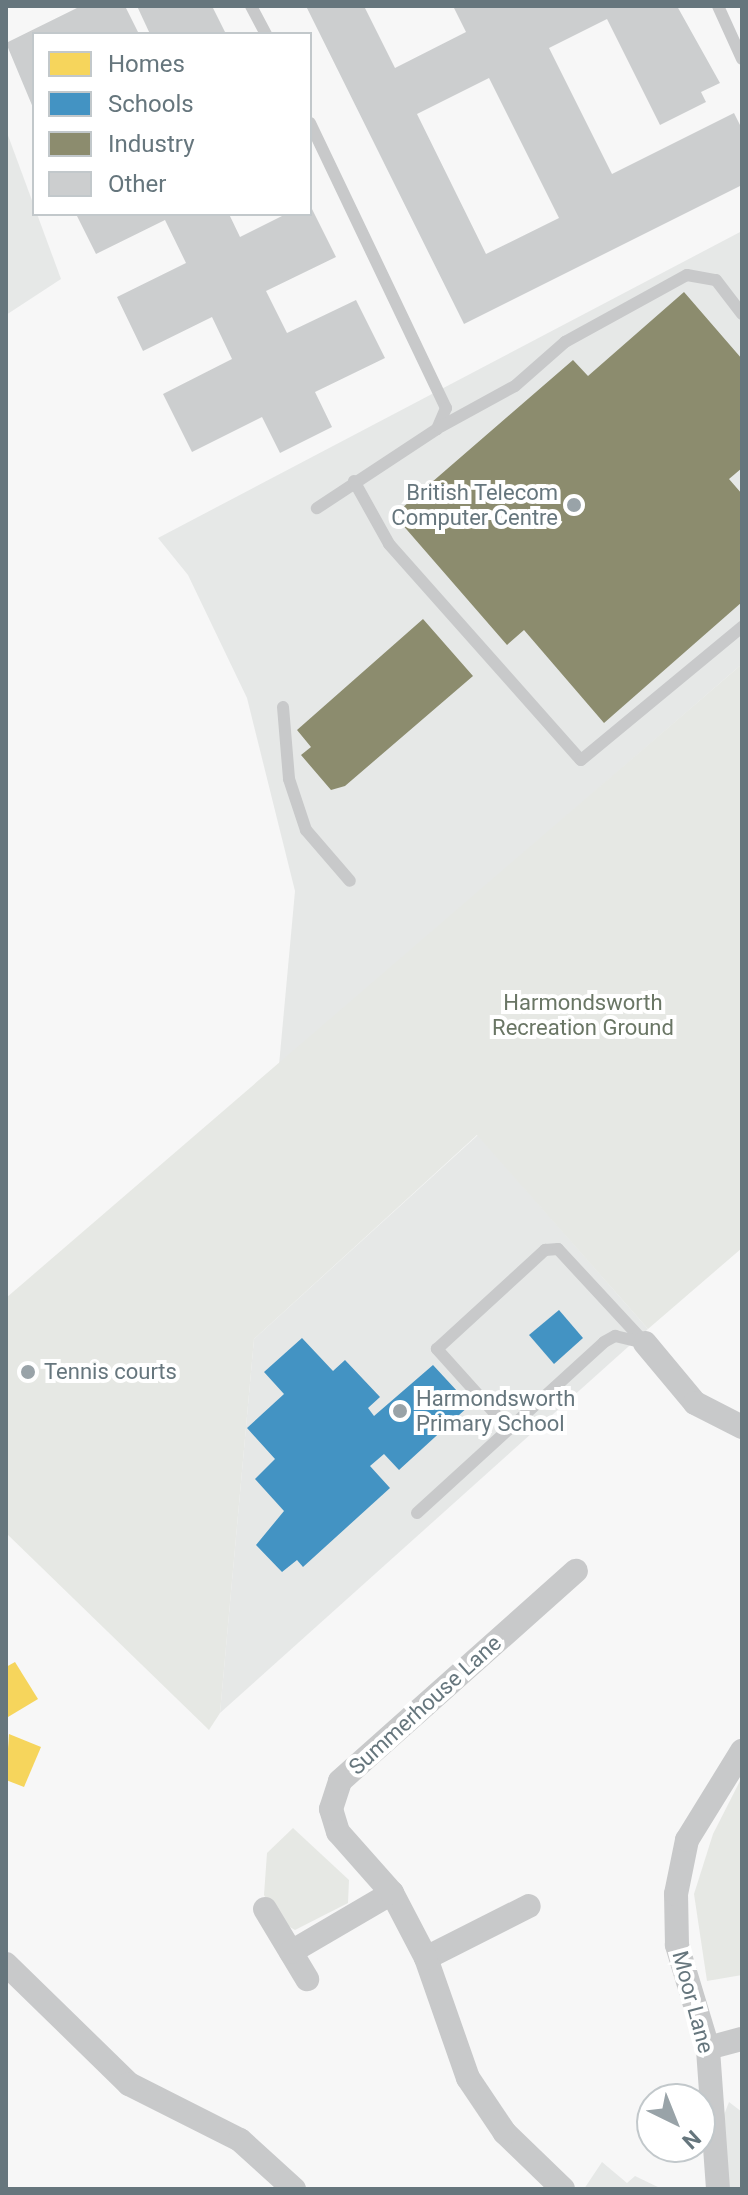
<!DOCTYPE html>
<style>
body{margin:0}
#map{position:relative;width:748px;height:2195px;overflow:hidden;background:#f7f7f7;font-family:Roboto,sans-serif}
div>[style]{position:absolute}
.built>*{inset:0;background:#e6e8e7}
.green>*{inset:0;background:#e6e8e4}
.homes>*{inset:0;background:#f6d55c}
.schools>*{inset:0;background:#4393c3}
.industry>*{inset:0;background:#8c8c6e}
.building>*{inset:0;background:#cccecf}
.service>*{height:12px;margin:-6px;padding:0 6px;transform-origin:6px;border-radius:6px;background:#c8c9ca}
.minor>*{height:24px;margin:-12px;padding:0 12px;transform-origin:12px;border-radius:12px;background:#c8c9ca}
.dots>*{width:22px;height:22px;translate:-50% -50%;box-sizing:border-box;border:4px solid #fff;border-radius:50%}
span{translate:-50% -50%;white-space:nowrap;text-align:center;line-height:1.15;-webkit-text-stroke:8px #fff;paint-order:stroke}
.poi-label{font-size:22px;color:#66767d}
.right{translate:-100% -50%;text-align:right}
.left{translate:0 -50%;text-align:left}
.park-label{font-size:22px;color:#6a7665}
.street-label{font-size:22px;color:#66767d}
.frame{position:absolute;inset:0;border:8px solid #66767d;pointer-events:none}
.legend{position:absolute;left:32px;top:32px;width:280px;height:184px;box-sizing:border-box;background:#fff;border:2px solid #c2c8cb;margin:0;padding:10px 14px;list-style:none;font-size:24px;color:#66767d}
.legend li{display:flex;align-items:center;gap:16px;height:40px}
.legend b{width:40px;border:2px solid #c2c8cb}
.north{position:absolute;left:636px;top:2083px;width:80px;height:80px;box-sizing:border-box;background:#fff;border:2px solid #c2c8cb;border-radius:50%;rotate:137deg;font-size:22px;font-weight:700;line-height:32px;text-align:center;color:#66767d}
.north::after{content:'';display:block;margin:auto;width:28px;height:36px;background:#99a3a8;clip-path:polygon(50% 0,100% 100%,50% 72%,0 100%)}
</style>
<div id="map">
<div class="built">
<div style="clip-path:polygon(6px 130px,61px 279px,6px 315px)"></div>
<div style="clip-path:polygon(742px 231px,742px 664px,279px 1065px,295px 891px,247px 698px,188px 575px,158px 538px)"></div>
<div style="clip-path:polygon(478px 1135px,648px 1329px,220px 1713px,254px 1339px)"></div>
<div style="clip-path:polygon(729px 2102px,742px 2112px,742px 2189px,731px 2189px,721px 2175px,717px 2133px)"></div>
<div style="clip-path:polygon(602px 2162px,627px 2183px,635px 2176px,662px 2189px,584px 2189px)"></div>
</div>
<div class="green">
<div style="clip-path:polygon(742px 664px,742px 1248px,648px 1329px,477px 1135px,254px 1339px,220px 1713px,209px 1730px,6px 1533px,6px 1298px)"></div>
<div style="clip-path:polygon(742px 1777px,742px 1975px,707px 1981px,694px 1894px,713px 1834px)"></div>
<div style="clip-path:polygon(293px 1828px,349px 1880px,348px 1903px,295px 1930px,279px 1921px,264px 1895px,267px 1853px)"></div>
</div>
<div class="homes">
<div style="clip-path:polygon(15px 1662px,38px 1699px,8px 1717px,6px 1667px)"></div>
<div style="clip-path:polygon(9px 1734px,41px 1747px,24px 1787px,6px 1780px)"></div>
</div>
<div class="schools">
<div style="clip-path:polygon(559px 1310px,583px 1338px,554px 1364px,529px 1335px)"></div>
<div style="clip-path:polygon(302px 1338px,333px 1371px,345px 1360px,380px 1397px,368px 1408px,374px 1416px,433px 1365px,470px 1405px,399px 1470px,384px 1454px,370px 1466px,390px 1488px,303px 1567px,297px 1560px,282px 1572px,256px 1545px,284px 1511px,255px 1479px,275px 1459px,247px 1428px,284px 1394px,264px 1372px)"></div>
</div>
<div class="industry">
<div style="clip-path:polygon(684px 292px,742px 359px,742px 468px,729px 479px,742px 494px,742px 602px,604px 723px,524px 630px,507px 645px,394px 515px,573px 360px,588px 376px)"></div>
<div style="clip-path:polygon(423px 619px,473px 676px,345px 786px,331px 790px,301px 755px,311px 747px,297px 730px)"></div>
</div>
<div class="building">
<div style="clip-path:polygon(81px 6px,125px 6px,139px 34px,34px 34px,34px 110px,6px 43px)"></div>
<div style="clip-path:polygon(137px 6px,212px 6px,226px 34px,150px 34px)"></div>
<div style="clip-path:polygon(evenodd,306px 6px,364px 6px,395px 68px,466px 32px,453px 6px,677px 6px,720px 83px,701px 92px,706px 102px,660px 125px,607px 19px,549px 48px,612px 174px,734px 113px,742px 129px,742px 185px,464px 324px,306px 6px,489px 78px,559px 218px,486px 254px,417px 114px,489px 78px)"></div>
<div style="clip-path:polygon(310px 205px,336px 257px,266px 291px,287px 333px,356px 300px,385px 358px,315px 392px,332px 427px,280px 453px,262px 417px,192px 452px,163px 394px,232px 359px,212px 317px,143px 351px,117px 297px,186px 263px,165px 220px,96px 254px,76px 214px,229px 214px,240px 237px,286px 214px,310px 214px)"></div>
</div>
<div class="service">
<div style="left:251px;top:6px;width:32px;rotate:62deg"></div>
<div style="left:718px;top:6px;width:58px;rotate:65.6deg"></div>
<div style="left:310px;top:123px;width:316px;rotate:64.5deg"></div>
<div style="left:446px;top:408px;width:23px;rotate:113deg"></div>
<div style="left:437px;top:429px;width:144px;rotate:146.6deg"></div>
<div style="left:440px;top:427px;width:85px;rotate:-28.7deg"></div>
<div style="left:515px;top:386px;width:67px;rotate:-41.3deg"></div>
<div style="left:565px;top:342px;width:139px;rotate:-28.8deg"></div>
<div style="left:687px;top:275px;width:29px;rotate:10deg"></div>
<div style="left:716px;top:280px;width:43px;rotate:52.6deg"></div>
<div style="left:354px;top:481px;width:72px;rotate:60.9deg"></div>
<div style="left:389px;top:544px;width:289px;rotate:48.4deg"></div>
<div style="left:581px;top:760px;width:209px;rotate:-39.6deg"></div>
<div style="left:283px;top:707px;width:72px;rotate:85.2deg"></div>
<div style="left:289px;top:779px;width:54px;rotate:71.6deg"></div>
<div style="left:306px;top:830px;width:67px;rotate:49.2deg"></div>
<div style="left:509px;top:1429px;width:108px;rotate:-132deg"></div>
<div style="left:437px;top:1349px;width:147px;rotate:-42.5deg"></div>
<div style="left:545px;top:1250px;width:13px;rotate:-4deg"></div>
<div style="left:558px;top:1249px;width:128px;rotate:47.2deg"></div>
<div style="left:417px;top:1513px;width:253px;rotate:-42.4deg"></div>
<div style="left:604px;top:1342px;width:13px;rotate:-29deg"></div>
<div style="left:615px;top:1336px;width:28px;rotate:13deg"></div>
</div>
<div class="minor">
<div style="left:645px;top:1343px;width:78px;rotate:50.2deg"></div>
<div style="left:695px;top:1403px;width:53px;rotate:27.1deg"></div>
<div style="left:265px;top:1909px;width:82px;rotate:59deg"></div>
<div style="left:291px;top:1952px;width:117px;rotate:-30.3deg"></div>
<div style="left:426px;top:1958px;width:115px;rotate:-26.8deg"></div>
<div style="left:6px;top:1964px;width:172px;rotate:44.3deg"></div>
<div style="left:129px;top:2084px;width:124px;rotate:26.8deg"></div>
<div style="left:240px;top:2140px;width:73px;rotate:42.2deg"></div>
<div style="left:708px;top:2048px;width:35px;rotate:-15deg"></div>
<div style="left:563px;top:2189px;width:81px;rotate:-136deg"></div>
<div style="left:505px;top:2133px;width:66px;rotate:-123.9deg"></div>
<div style="left:468px;top:2078px;width:127px;rotate:-109.3deg"></div>
<div style="left:426px;top:1958px;width:73px;rotate:-117.6deg"></div>
<div style="left:392px;top:1893px;width:81px;rotate:-131.5deg"></div>
<div style="left:338px;top:1832px;width:24px;rotate:-107deg"></div>
<div style="left:331px;top:1809px;width:29px;rotate:-72deg"></div>
<div style="left:340px;top:1781px;width:316px;rotate:-41.7deg"></div>
<div style="left:718px;top:2189px;width:141px;rotate:-94.1deg"></div>
<div style="left:708px;top:2048px;width:108px;rotate:-106.8deg"></div>
<div style="left:677px;top:1945px;width:51px;rotate:-91.1deg"></div>
<div style="left:676px;top:1894px;width:55px;rotate:-78.5deg"></div>
<div style="left:687px;top:1840px;width:105px;rotate:-58.3deg"></div>
</div>
<div class="dots">
<div style="left:574px;top:505px;background:#99a3a8"></div>
<div style="left:28px;top:1372px;background:#99a3a8"></div>
<div style="left:400px;top:1411px;background:#99a3a8"></div>
</div>
<div class="poi-label">
<span class="right" style="left:558px;top:505px">British Telecom<br>Computer Centre</span>
<span class="left" style="left:44px;top:1372px">Tennis courts</span>
<span class="left" style="left:416px;top:1411px">Harmondsworth<br>Primary School</span>
</div>
<div class="park-label">
<span style="left:583px;top:1015px">Harmondsworth<br>Recreation Ground</span>
</div>
<div class="street-label">
<span style="left:425px;top:1705px;rotate:-42deg">Summerhouse Lane</span>
<span style="left:693px;top:2002px;rotate:75deg">Moor Lane</span>
</div>
<div class="frame"></div>
<ul class="legend">
<li><b style="height:22px;background:#f6d55c"></b>Homes</li>
<li><b style="height:22px;background:#4393c3"></b>Schools</li>
<li><b style="height:22px;background:#8c8c6e"></b>Industry</li>
<li><b style="height:22px;background:#cccecf"></b>Other</li>
</ul>
<div class="north">N</div>
</div>
